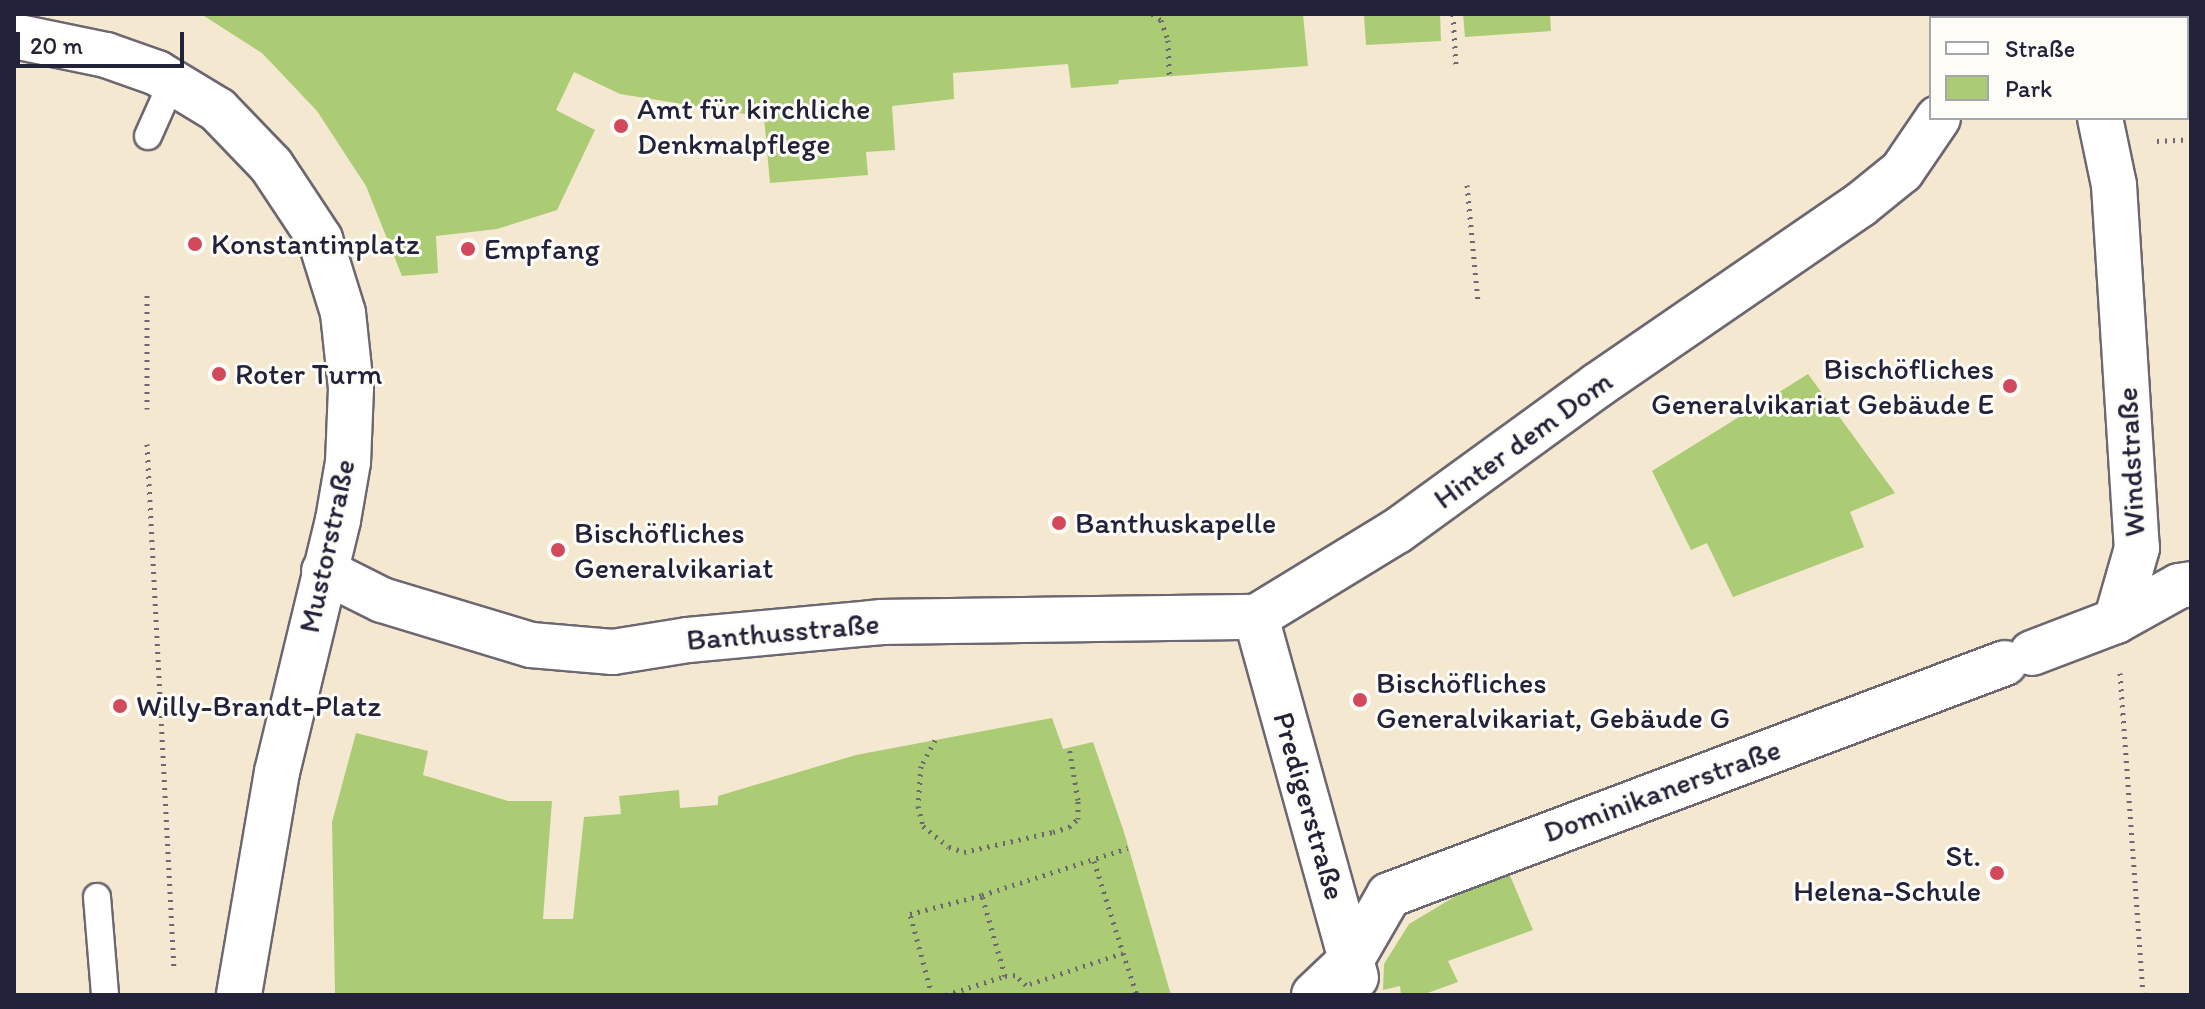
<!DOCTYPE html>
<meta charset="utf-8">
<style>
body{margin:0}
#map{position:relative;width:2205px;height:1009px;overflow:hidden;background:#f4e8d1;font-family:Itim,sans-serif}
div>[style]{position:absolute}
.green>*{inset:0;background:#abcc74}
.path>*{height:5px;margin-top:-2.5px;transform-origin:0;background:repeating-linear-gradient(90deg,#6c6770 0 2px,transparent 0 8px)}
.roads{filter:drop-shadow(2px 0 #6c6770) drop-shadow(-2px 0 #6c6770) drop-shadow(0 2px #6c6770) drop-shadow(0 -2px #6c6770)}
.lane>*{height:26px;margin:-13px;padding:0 13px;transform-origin:13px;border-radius:13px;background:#fff}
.street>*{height:44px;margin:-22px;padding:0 22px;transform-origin:22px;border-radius:22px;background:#fff}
.dots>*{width:22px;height:22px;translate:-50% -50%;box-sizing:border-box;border:4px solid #fdfcf7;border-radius:50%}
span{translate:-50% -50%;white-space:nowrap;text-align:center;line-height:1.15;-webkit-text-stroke:6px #fdfcf7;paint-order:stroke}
.poi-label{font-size:30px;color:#22223b}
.left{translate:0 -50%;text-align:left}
.right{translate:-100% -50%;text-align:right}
.street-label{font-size:30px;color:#22223b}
.frame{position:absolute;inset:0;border:16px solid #22223b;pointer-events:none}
.legend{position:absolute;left:1929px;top:16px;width:260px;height:104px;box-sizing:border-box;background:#fdfcf7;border:2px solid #a5a5ac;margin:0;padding:10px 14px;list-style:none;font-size:24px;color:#22223b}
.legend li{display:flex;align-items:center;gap:16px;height:40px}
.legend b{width:40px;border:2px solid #a5a5ac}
.scale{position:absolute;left:16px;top:32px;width:168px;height:36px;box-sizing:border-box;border:4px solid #22223b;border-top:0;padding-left:10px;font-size:24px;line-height:28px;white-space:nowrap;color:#22223b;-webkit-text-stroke:6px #fdfcf7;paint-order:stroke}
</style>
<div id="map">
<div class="green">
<div style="clip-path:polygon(201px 14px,1303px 14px,1308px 66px,1119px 80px,1118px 84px,1071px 88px,1068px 64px,953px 73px,954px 99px,892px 106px,895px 150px,866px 152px,868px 175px,770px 183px,764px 117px,620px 94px,574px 72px,556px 110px,595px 130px,557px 210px,497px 229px,436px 236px,438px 273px,402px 276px,366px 186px,317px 111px,262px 53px)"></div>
<div style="clip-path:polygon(1364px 14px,1440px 14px,1441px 41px,1366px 45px)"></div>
<div style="clip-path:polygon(1463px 14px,1550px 14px,1551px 31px,1465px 37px)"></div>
<div style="clip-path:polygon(1808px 374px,1895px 493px,1850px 512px,1864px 547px,1733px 597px,1707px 543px,1691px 550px,1652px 471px)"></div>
<div style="clip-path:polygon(1052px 718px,1063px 749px,1093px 742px,1124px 832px,1171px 995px,335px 995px,332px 822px,356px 733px,428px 751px,423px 775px,508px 801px,552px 801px,543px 919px,573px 919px,584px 817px,621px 814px,619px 796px,679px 790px,680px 808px,718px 805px,718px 796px,856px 755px)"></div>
<div style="clip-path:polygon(1506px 866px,1533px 930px,1448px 961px,1458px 982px,1422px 995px,1401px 995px,1400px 986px,1383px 990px,1384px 964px,1409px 924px)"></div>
</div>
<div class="path">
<div style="left:1152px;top:14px;width:11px;rotate:34deg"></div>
<div style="left:1161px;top:20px;width:21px;rotate:71deg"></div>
<div style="left:1168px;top:40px;width:37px;rotate:88deg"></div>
<div style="left:1453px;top:14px;width:52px;rotate:86.7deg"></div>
<div style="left:2157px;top:141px;width:34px;rotate:-3deg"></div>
<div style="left:1467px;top:185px;width:118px;rotate:84.6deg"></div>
<div style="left:147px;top:409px;width:118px;rotate:-90deg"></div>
<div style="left:147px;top:444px;width:526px;rotate:87.06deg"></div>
<div style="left:2120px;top:673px;width:323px;rotate:85.9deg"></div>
<div style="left:935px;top:740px;width:30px;rotate:118deg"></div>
<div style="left:921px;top:766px;width:40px;rotate:94.3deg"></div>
<div style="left:918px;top:806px;width:21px;rotate:76deg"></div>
<div style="left:923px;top:826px;width:33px;rotate:39deg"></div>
<div style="left:949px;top:847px;width:16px;rotate:18deg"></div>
<div style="left:964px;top:852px;width:91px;rotate:-12.7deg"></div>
<div style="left:1053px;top:832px;width:17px;rotate:-17deg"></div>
<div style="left:1069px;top:827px;width:12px;rotate:-42deg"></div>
<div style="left:1078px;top:819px;width:19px;rotate:-90deg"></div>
<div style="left:1078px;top:800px;width:54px;rotate:-99.6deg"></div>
<div style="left:1094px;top:861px;width:96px;rotate:72.5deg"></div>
<div style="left:1123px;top:953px;width:102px;rotate:161.7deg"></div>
<div style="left:1026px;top:985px;width:15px;rotate:-138deg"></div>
<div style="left:1015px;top:975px;width:10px;rotate:174deg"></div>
<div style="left:1005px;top:976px;width:84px;rotate:-105.9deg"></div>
<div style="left:982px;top:895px;width:153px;rotate:-17.8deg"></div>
<div style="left:1123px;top:953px;width:44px;rotate:71.6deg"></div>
<div style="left:932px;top:995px;width:84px;rotate:-105.2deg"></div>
<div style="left:910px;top:914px;width:74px;rotate:-14.8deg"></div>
<div style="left:946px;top:995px;width:62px;rotate:-17.9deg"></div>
</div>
<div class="roads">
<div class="lane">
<div style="left:148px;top:136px;width:61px;rotate:-65.9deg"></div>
<div style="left:97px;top:897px;width:98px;rotate:85.3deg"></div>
</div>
<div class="street">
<div style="left:2079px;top:14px;width:4px;rotate:90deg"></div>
<div style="left:2005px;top:18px;width:4px;rotate:-63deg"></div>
<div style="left:14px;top:36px;width:94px;rotate:11.7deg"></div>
<div style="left:106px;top:55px;width:54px;rotate:19.4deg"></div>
<div style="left:157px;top:73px;width:71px;rotate:31.2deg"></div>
<div style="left:218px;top:110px;width:76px;rotate:46.1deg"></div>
<div style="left:271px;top:165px;width:89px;rotate:56.5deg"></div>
<div style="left:320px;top:239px;width:77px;rotate:72.7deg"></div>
<div style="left:343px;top:313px;width:75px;rotate:83.9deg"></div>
<div style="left:351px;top:388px;width:74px;rotate:92.3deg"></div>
<div style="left:348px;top:462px;width:59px;rotate:99.8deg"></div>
<div style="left:338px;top:520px;width:259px;rotate:103.6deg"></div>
<div style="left:277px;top:772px;width:226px;rotate:99.7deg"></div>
<div style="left:2100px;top:118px;width:68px;rotate:78.2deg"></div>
<div style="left:2114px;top:185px;width:364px;rotate:86.4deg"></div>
<div style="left:2137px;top:548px;width:76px;rotate:106deg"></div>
<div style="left:324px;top:571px;width:65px;rotate:26.6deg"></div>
<div style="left:382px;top:600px;width:156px;rotate:16.8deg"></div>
<div style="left:531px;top:645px;width:82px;rotate:4.9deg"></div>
<div style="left:613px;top:652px;width:76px;rotate:-9.1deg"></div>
<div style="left:688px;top:640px;width:195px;rotate:-5.3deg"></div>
<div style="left:882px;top:622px;width:374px;rotate:-0.8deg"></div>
<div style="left:1256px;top:617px;width:165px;rotate:-31.4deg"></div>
<div style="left:1397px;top:531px;width:248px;rotate:-36deg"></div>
<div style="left:1598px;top:385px;width:318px;rotate:-34.5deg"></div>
<div style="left:1860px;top:205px;width:54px;rotate:-39deg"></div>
<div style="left:1902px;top:171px;width:64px;rotate:-55.8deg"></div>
<div style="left:1256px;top:617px;width:374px;rotate:74.5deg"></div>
<div style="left:2032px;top:653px;width:90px;rotate:-20.9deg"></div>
<div style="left:2116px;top:621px;width:72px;rotate:-29.1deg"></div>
<div style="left:2179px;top:586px;width:12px;rotate:-9deg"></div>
<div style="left:1314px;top:995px;width:52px;rotate:-43.5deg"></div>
<div style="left:1352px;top:959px;width:74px;rotate:-60deg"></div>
<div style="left:1389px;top:895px;width:658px;rotate:-20.64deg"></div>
</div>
</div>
<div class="dots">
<div style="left:621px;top:126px;background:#d1495b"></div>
<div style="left:195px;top:244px;background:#d1495b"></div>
<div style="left:468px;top:249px;background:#d1495b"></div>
<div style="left:219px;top:374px;background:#d1495b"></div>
<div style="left:2010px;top:386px;background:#d1495b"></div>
<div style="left:1059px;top:523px;background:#d1495b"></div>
<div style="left:558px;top:550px;background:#d1495b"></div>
<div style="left:1360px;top:700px;background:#d1495b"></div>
<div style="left:120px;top:706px;background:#d1495b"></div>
<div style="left:1997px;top:873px;background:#d1495b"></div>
</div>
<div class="poi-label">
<span class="left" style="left:637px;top:126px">Amt für kirchliche<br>Denkmalpflege</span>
<span class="left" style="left:211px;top:244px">Konstantinplatz</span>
<span class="left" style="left:484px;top:249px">Empfang</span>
<span class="right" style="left:1994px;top:386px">Bischöfliches<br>Generalvikariat Gebäude E</span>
<span class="left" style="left:235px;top:374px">Roter Turm</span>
<span class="left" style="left:1075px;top:523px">Banthuskapelle</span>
<span class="left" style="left:574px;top:550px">Bischöfliches<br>Generalvikariat</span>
<span class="left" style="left:1376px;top:700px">Bischöfliches<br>Generalvikariat, Gebäude G</span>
<span class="left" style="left:136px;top:706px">Willy-Brandt-Platz</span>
<span class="right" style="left:1981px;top:873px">St.<br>Helena-Schule</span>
</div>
<div class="street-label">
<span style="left:1523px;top:440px;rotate:-36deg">Hinter dem Dom</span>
<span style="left:2131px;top:462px;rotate:-93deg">Windstraße</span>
<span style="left:327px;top:546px;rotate:-78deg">Mustorstraße</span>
<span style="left:783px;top:632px;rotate:-5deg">Banthusstraße</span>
<span style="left:1662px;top:791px;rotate:-20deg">Dominikanerstraße</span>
<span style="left:1309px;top:806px;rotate:74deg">Predigerstraße</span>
</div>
<div class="frame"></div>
<ul class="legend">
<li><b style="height:10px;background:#fff"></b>Straße</li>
<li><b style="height:22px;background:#abcc74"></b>Park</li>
</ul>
<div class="scale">20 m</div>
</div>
